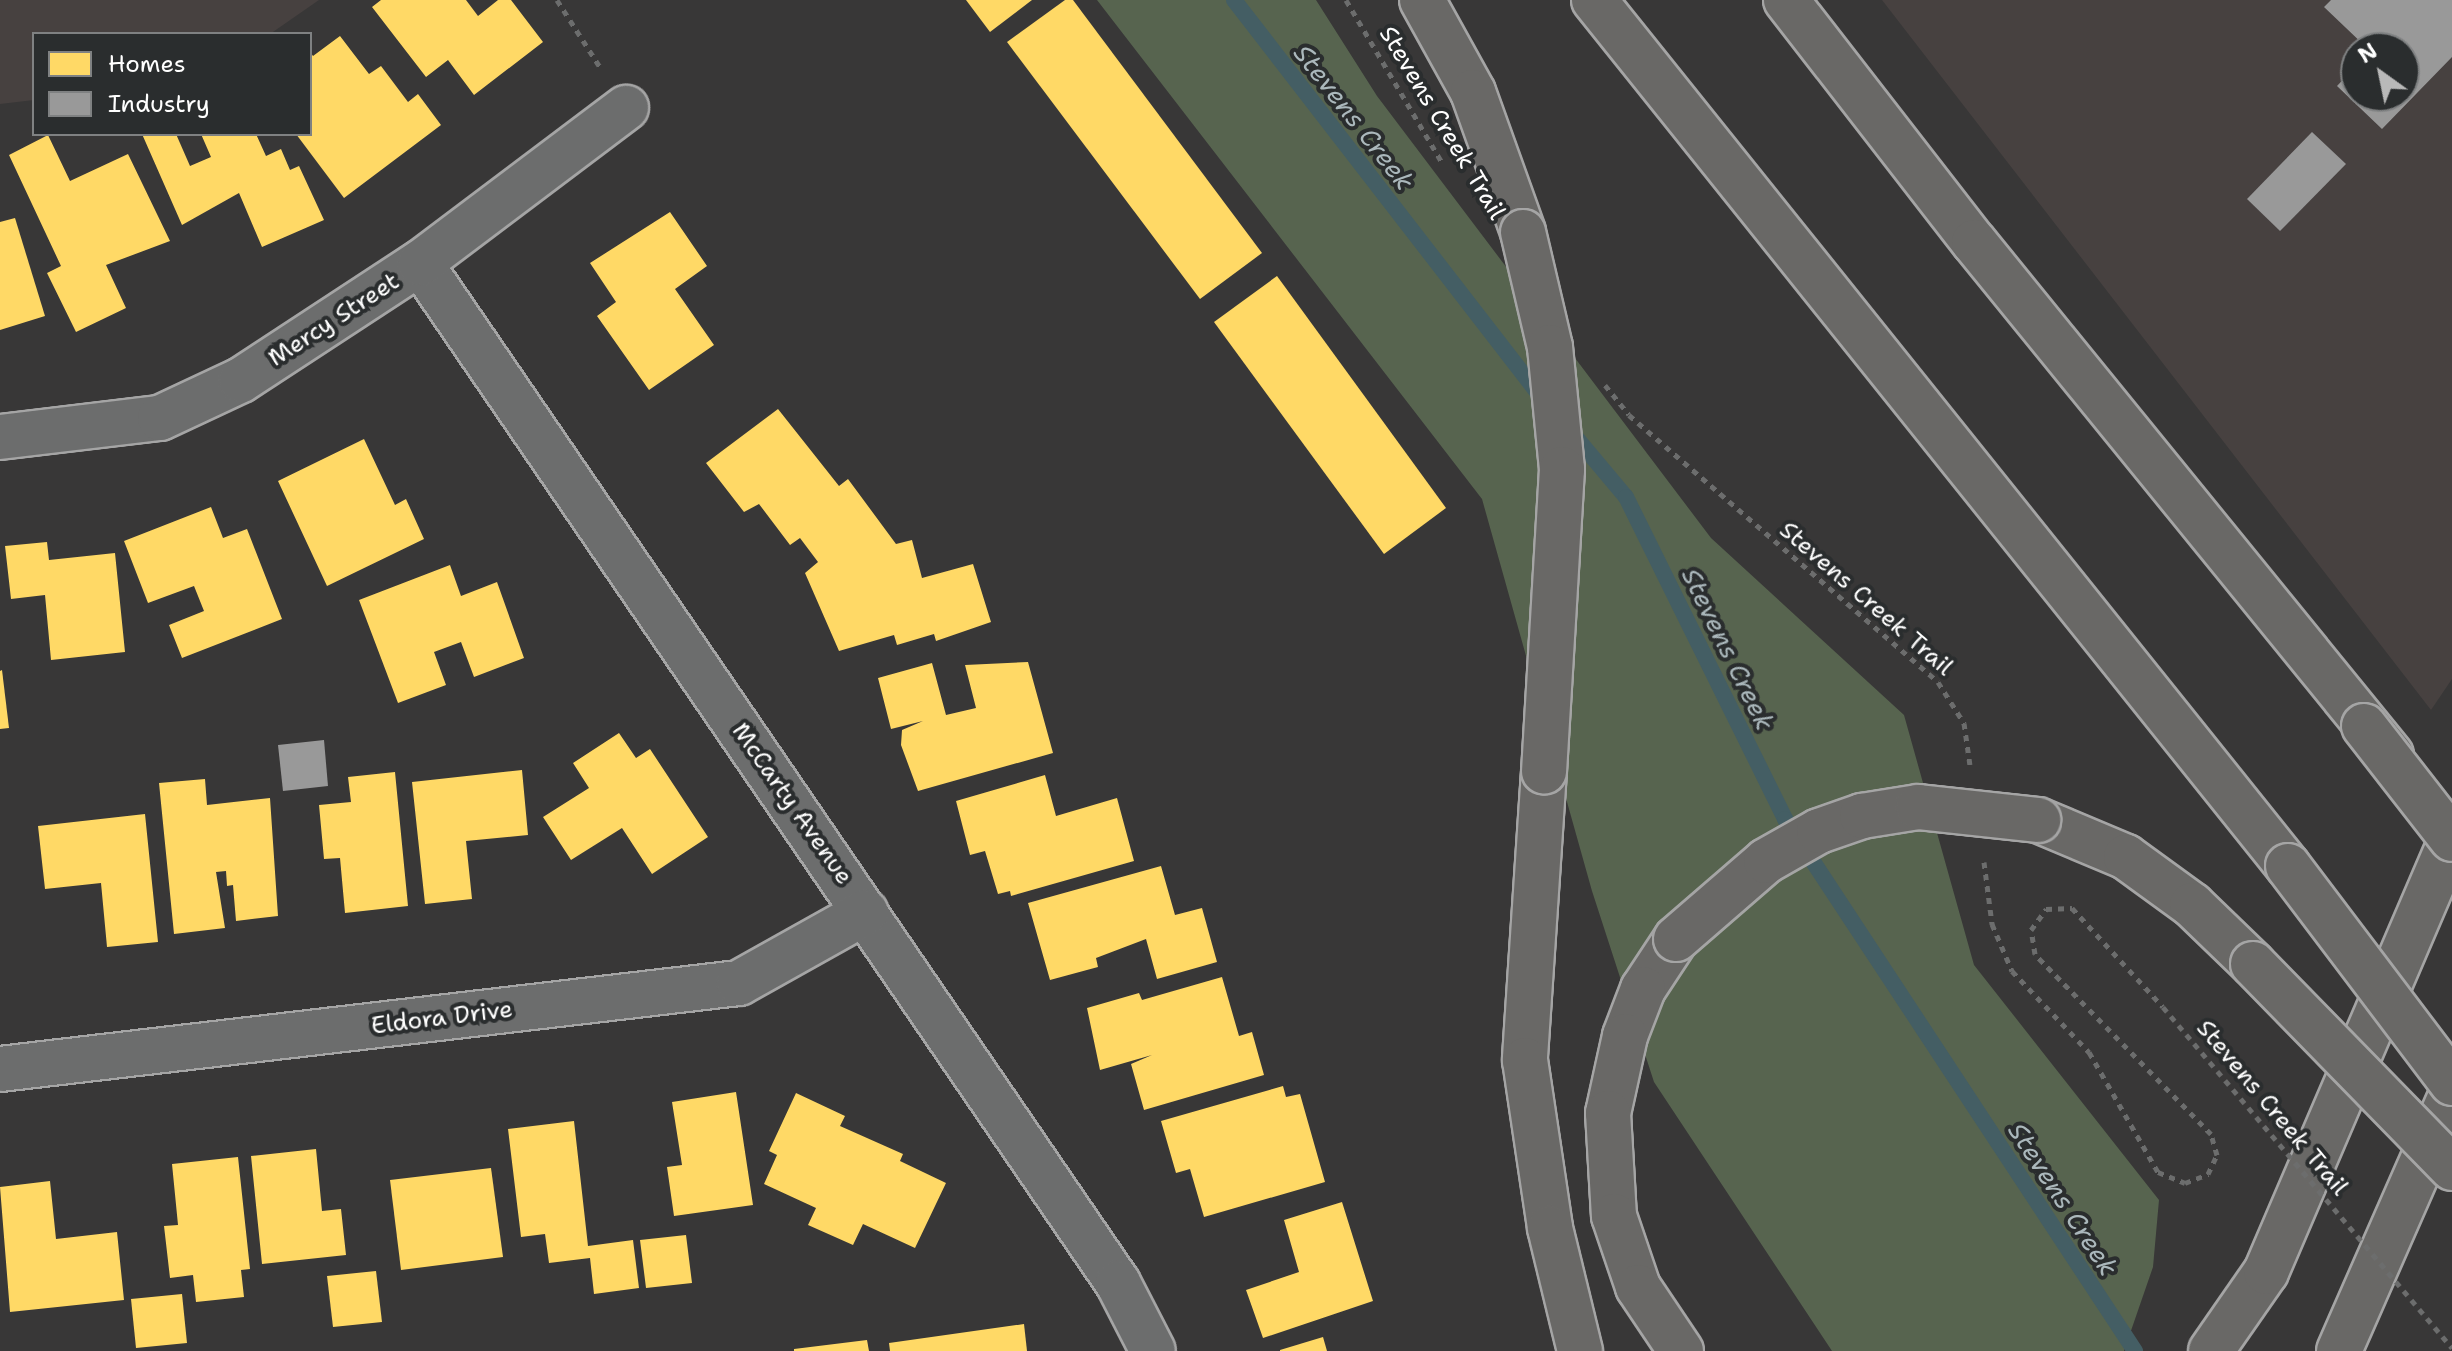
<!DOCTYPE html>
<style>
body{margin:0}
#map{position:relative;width:2452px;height:1351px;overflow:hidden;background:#383737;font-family:"Shantell Sans",sans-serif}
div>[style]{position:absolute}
.built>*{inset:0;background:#474140}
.green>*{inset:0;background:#57644f}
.homes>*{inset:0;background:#ffd966}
.industry>*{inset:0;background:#999}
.stream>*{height:16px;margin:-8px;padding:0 8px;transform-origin:8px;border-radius:8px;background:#445e64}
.path>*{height:5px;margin-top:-2.5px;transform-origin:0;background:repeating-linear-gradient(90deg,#6c6d6d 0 6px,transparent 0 12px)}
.roads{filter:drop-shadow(2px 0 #a5a5a5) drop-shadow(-2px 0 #a5a5a5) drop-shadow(0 2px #a5a5a5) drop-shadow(0 -2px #a5a5a5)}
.street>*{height:44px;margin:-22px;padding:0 22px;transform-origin:22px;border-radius:22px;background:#6c6d6d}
.highway>*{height:44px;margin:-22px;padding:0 22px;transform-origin:22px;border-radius:22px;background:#696866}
.path-bridge>*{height:5px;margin-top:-2.5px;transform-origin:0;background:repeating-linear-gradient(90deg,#6c6d6d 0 6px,transparent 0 12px)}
.bridges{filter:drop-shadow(2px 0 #a5a5a5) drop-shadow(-2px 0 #a5a5a5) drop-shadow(0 2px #a5a5a5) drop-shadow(0 -2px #a5a5a5)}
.highway-bridge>*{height:44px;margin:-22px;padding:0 22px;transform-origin:22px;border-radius:22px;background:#696866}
span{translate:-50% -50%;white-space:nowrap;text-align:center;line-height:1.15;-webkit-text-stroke:8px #2a2d2e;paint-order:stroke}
.street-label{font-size:24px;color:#fff}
.water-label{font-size:26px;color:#abb8bc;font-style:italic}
.legend{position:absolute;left:32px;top:32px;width:280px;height:104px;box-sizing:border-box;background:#2a2d2e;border:2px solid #7f8182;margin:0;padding:10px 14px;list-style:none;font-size:24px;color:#fff}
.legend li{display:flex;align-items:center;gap:16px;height:40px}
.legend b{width:40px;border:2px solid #7f8182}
.north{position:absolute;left:2340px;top:32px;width:80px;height:80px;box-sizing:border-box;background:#2a2d2e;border:2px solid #7f8182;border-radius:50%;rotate:327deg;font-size:22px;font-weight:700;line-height:32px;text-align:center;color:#fff}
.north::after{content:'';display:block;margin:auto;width:28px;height:36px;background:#b9b9b9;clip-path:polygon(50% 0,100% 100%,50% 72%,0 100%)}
</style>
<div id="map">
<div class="built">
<div style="clip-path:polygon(0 0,319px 0,270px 34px,34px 34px,34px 100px,0 104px)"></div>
<div style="clip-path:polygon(evenodd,1882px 0,2452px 0,2452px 679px,2431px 710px,1882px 0,2356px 48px,2404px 48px,2404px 96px,2356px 96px,2356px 48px)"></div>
</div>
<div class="green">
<div style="clip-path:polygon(1097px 0,1316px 0,1377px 96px,1711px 538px,1904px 715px,1974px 965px,2159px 1200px,2153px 1267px,2124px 1351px,1832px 1351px,1654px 1082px,1592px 891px,1482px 499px)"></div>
</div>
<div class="homes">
<div style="clip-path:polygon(381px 0,466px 0,478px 16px,498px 0,511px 0,543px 42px,474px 95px,448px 60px,426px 77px,372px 7px)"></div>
<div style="clip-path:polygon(966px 0,1032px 0,990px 32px)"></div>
<div style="clip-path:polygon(1065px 0,1073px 0,1262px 253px,1200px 299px,1007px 42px)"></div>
<div style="clip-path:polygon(340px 36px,369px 74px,381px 66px,408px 102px,418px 94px,441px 125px,344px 198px,296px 134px,310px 134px,310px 52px,313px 56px)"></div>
<div style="clip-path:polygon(142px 134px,176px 134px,190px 166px,211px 157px,201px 134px,256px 134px,266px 156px,281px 149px,290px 170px,299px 166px,324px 220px,262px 247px,239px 193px,182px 225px)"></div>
<div style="clip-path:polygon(48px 135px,70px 181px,128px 154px,170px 241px,106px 265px,126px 308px,76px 332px,47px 273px,61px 266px,9px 155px)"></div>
<div style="clip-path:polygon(670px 212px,707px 266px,675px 289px,714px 345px,649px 390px,597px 316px,616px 302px,590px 263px)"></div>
<div style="clip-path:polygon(15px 218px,45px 316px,0 330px,0 222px)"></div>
<div style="clip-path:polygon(1277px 276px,1446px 508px,1384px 554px,1214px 322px)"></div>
<div style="clip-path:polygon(778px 409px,839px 486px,848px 479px,896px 544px,912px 540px,922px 578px,973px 564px,991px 622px,936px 641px,934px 634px,897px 645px,894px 635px,839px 651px,805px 573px,818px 562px,800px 538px,790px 545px,759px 504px,744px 512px,706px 463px)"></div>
<div style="clip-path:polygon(364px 439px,395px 505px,406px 499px,424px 539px,327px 586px,278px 481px)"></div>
<div style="clip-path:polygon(211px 507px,223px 538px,247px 529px,282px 619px,182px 658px,169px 625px,204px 611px,194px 586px,148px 603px,124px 541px)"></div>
<div style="clip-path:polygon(47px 542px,49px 560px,115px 553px,125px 652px,51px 660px,45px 595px,11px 599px,5px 546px)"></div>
<div style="clip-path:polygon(450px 565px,461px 596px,497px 582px,524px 658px,474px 677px,461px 642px,434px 652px,446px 685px,398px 703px,359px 600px)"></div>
<div style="clip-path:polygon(1028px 662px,1053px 753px,918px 791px,901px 745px,902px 730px,923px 721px,891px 729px,878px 678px,932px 663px,946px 715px,976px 708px,965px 665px)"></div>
<div style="clip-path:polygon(2px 670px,9px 728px,0 729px,0 671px)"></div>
<div style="clip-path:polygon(619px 733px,636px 758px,650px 749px,708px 837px,652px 874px,622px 828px,571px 860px,543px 817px,589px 788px,573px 763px)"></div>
<div style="clip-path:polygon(522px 770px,528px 835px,466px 841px,472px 899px,425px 904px,412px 782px)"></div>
<div style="clip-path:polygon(395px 772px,408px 906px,345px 913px,340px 858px,324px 859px,319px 805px,351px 802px,348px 777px)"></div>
<div style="clip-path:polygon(1045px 775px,1056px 816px,1117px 798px,1134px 861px,1011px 896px,1010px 891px,998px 894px,985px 851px,970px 855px,956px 801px)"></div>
<div style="clip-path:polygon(205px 779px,207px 805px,270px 798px,278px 916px,236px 921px,233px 885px,227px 886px,226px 871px,216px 872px,225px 928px,174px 934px,159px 783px)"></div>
<div style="clip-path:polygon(145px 814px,158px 942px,107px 947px,101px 883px,45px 889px,38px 826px)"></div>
<div style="clip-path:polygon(1161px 866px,1175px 915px,1202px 908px,1217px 962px,1157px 979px,1146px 939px,1096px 958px,1098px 967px,1050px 980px,1028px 903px)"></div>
<div style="clip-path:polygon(1222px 977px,1239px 1036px,1252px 1032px,1264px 1075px,1144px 1110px,1131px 1064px,1152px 1055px,1100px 1070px,1087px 1008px,1139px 993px,1142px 1000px)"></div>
<div style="clip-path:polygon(1283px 1086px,1286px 1097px,1300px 1094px,1325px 1182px,1204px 1217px,1190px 1169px,1176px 1173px,1161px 1121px)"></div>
<div style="clip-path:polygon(736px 1092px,753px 1205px,674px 1216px,667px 1167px,682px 1165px,672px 1102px)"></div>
<div style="clip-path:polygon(796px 1093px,845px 1116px,840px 1126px,903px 1154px,900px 1161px,946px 1183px,915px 1248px,863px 1224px,853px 1245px,808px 1225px,816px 1208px,764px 1184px,777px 1155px,769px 1151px)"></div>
<div style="clip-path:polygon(574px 1121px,588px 1246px,633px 1240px,639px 1288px,594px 1294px,590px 1258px,549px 1263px,545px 1234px,521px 1237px,508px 1129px)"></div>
<div style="clip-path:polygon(316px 1149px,322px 1211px,341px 1209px,346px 1255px,262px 1264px,251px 1156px)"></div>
<div style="clip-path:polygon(238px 1157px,250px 1269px,241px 1270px,244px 1297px,196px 1302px,193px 1275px,170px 1278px,164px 1226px,178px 1225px,172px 1164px)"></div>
<div style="clip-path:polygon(491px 1168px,503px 1257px,401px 1270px,390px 1180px)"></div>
<div style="clip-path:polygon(50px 1181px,56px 1239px,117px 1232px,124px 1300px,10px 1312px,0 1187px)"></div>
<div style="clip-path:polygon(1342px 1202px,1373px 1301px,1263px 1338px,1246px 1290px,1299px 1272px,1284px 1220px)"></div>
<div style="clip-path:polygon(686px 1235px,692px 1283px,646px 1288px,640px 1240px)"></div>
<div style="clip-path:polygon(376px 1271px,382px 1322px,333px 1327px,327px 1276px)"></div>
<div style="clip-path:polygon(182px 1294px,187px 1343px,136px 1348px,131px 1299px)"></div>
<div style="clip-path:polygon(1024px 1324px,1027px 1351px,890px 1351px,889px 1343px)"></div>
<div style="clip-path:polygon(1323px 1337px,1327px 1351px,1280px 1351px,1280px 1350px)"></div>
<div style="clip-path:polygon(867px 1340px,869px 1351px,794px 1351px,794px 1349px)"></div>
</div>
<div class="industry">
<div style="clip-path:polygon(2331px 0,2452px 0,2452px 57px,2382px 129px,2337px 86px,2356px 66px,2356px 96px,2404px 96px,2404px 48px,2367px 48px,2324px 7px)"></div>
<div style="clip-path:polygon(2312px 132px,2346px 164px,2280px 231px,2247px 199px)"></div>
<div style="clip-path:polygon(324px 740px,328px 786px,283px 791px,278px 745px)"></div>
</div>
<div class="stream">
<div style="left:1234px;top:0;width:507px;rotate:52.29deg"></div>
<div style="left:1568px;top:428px;width:90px;rotate:50deg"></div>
<div style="left:1626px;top:497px;width:359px;rotate:63.7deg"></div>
<div style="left:1785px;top:819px;width:637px;rotate:56.66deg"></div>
</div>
<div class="path">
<div style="left:557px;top:0;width:80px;rotate:57.3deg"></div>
<div style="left:1346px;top:0;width:191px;rotate:59.4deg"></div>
<div style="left:1605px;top:385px;width:38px;rotate:51deg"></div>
<div style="left:1629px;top:415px;width:408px;rotate:40.8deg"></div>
<div style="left:1938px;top:682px;width:49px;rotate:57.6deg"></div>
<div style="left:1964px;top:723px;width:42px;rotate:81.9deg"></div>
<div style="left:1984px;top:862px;width:63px;rotate:82.6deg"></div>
<div style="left:1992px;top:924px;width:51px;rotate:66.9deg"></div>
<div style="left:2012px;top:971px;width:112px;rotate:46.5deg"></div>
<div style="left:2089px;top:1052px;width:138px;rotate:60.1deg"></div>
<div style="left:2158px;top:1172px;width:29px;rotate:22deg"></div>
<div style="left:2185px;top:1183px;width:25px;rotate:-21deg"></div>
<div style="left:2208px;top:1174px;width:21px;rotate:-65deg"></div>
<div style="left:2217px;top:1155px;width:22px;rotate:-106deg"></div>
<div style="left:2211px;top:1134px;width:252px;rotate:-134.4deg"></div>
<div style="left:2035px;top:954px;width:24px;rotate:-99deg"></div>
<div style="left:2031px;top:930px;width:26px;rotate:-54deg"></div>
<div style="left:2046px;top:909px;width:26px;rotate:-2deg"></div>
<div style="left:2072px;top:908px;width:134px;rotate:47.4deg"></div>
</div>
<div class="roads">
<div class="street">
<div style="left:420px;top:263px;width:1236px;rotate:55.62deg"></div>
<div style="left:1118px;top:1283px;width:76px;rotate:62.8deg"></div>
<div style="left:0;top:437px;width:161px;rotate:-6.8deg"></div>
<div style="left:160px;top:418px;width:89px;rotate:-25.1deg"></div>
<div style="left:241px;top:380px;width:214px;rotate:-33.2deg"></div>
<div style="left:420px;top:263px;width:258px;rotate:-37deg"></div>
<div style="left:0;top:1069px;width:744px;rotate:-6.64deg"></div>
<div style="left:739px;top:983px;width:145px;rotate:-29.2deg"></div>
</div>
<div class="highway">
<div style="left:1422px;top:0;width:105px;rotate:61deg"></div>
<div style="left:1473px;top:92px;width:149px;rotate:70.3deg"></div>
<div style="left:1594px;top:0;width:1110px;rotate:51.29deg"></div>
<div style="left:1786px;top:0;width:306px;rotate:52.2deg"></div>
<div style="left:1974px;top:242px;width:661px;rotate:50.89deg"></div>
<div style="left:1544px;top:771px;width:290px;rotate:93.8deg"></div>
<div style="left:1525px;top:1060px;width:170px;rotate:81.5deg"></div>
<div style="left:1550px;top:1228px;width:127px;rotate:76.3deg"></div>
<div style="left:2038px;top:820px;width:95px;rotate:22.8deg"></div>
<div style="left:2126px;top:857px;width:82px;rotate:36deg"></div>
<div style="left:2192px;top:905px;width:85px;rotate:44deg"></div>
<div style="left:1676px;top:939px;width:60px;rotate:123.4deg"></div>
<div style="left:1643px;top:989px;width:50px;rotate:111deg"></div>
<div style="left:1625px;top:1036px;width:79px;rotate:102.4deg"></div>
<div style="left:1608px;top:1113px;width:103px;rotate:86.7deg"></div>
<div style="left:1614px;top:1216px;width:75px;rotate:71.3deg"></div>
<div style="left:1638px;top:1287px;width:77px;rotate:56.1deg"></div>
<div style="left:2211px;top:1351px;width:96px;rotate:-55.2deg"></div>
<div style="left:2266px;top:1272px;width:472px;rotate:-66.8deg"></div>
<div style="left:2339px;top:1351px;width:281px;rotate:-66.3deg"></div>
</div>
</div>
<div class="path-bridge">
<div style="left:2163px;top:1007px;width:447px;rotate:49.7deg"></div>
</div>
<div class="bridges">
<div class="highway-bridge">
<div style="left:1523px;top:232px;width:118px;rotate:76.8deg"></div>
<div style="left:1550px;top:347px;width:123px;rotate:84.4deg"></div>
<div style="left:1562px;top:469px;width:303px;rotate:93.4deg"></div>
<div style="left:2364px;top:726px;width:143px;rotate:52.1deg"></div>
<div style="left:2288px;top:866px;width:272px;rotate:52.9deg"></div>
<div style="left:1676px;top:939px;width:119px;rotate:-40.9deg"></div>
<div style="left:1766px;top:861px;width:61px;rotate:-29.5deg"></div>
<div style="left:1819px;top:831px;width:46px;rotate:-19.2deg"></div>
<div style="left:1862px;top:816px;width:57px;rotate:-9.1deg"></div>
<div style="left:1918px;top:807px;width:121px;rotate:6.2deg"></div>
<div style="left:2253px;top:964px;width:285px;rotate:45.7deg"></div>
</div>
</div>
<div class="street-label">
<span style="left:1442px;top:123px;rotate:59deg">Stevens Creek Trail</span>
<span style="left:334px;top:320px;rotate:-33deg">Mercy Street</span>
<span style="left:1866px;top:599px;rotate:41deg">Stevens Creek Trail</span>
<span style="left:792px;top:804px;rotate:55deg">McCarty Avenue</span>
<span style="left:442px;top:1018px;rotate:-7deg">Eldora Drive</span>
<span style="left:2272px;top:1108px;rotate:50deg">Stevens Creek Trail</span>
</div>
<div class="water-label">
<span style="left:1354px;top:117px;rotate:52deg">Stevens Creek</span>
<span style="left:1728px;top:649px;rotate:64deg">Stevens Creek</span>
<span style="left:2063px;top:1199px;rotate:57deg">Stevens Creek</span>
</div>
<ul class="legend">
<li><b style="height:22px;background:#ffd966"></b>Homes</li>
<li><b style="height:22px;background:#999"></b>Industry</li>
</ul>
<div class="north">N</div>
</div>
